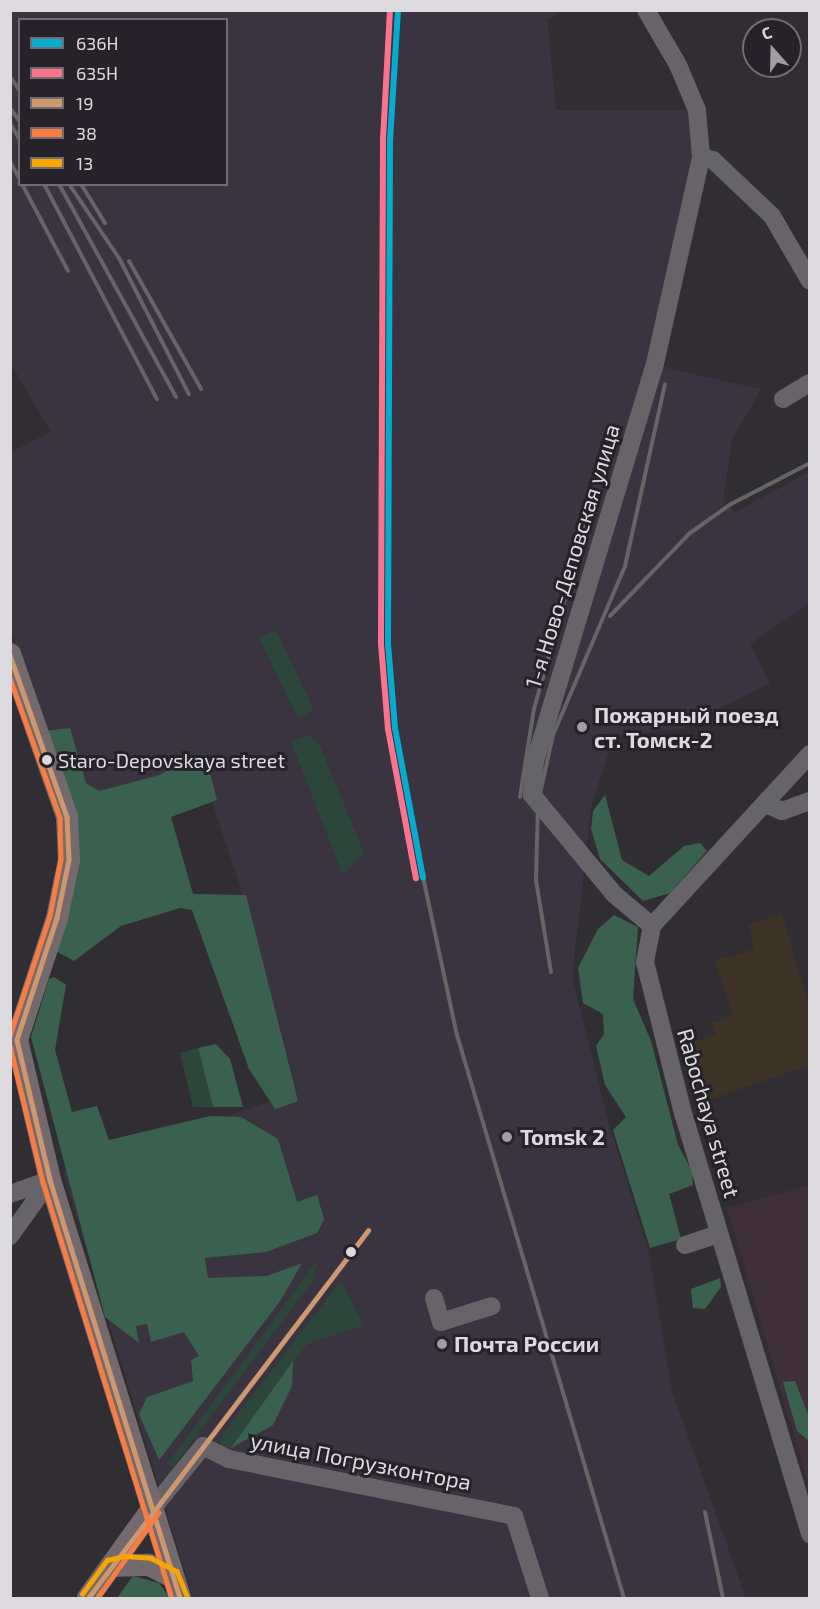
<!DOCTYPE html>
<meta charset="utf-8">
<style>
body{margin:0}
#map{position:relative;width:820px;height:1609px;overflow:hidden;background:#302e32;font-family:"Exo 2",sans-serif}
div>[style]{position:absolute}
.built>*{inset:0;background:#3a3440}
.education>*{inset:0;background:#3c3226}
.medical>*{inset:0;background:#3f2f39}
.green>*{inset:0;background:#2d463b}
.forest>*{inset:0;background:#3a614f}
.minor>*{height:18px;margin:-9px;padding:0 9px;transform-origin:9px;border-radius:9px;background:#666468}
.major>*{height:22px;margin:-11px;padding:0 11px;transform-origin:11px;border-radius:11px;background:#746a6e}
.rail>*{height:4px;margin:-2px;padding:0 2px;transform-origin:2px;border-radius:2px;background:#656467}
.bus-1>*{height:4.5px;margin:-2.25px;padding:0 2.25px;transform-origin:2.25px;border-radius:2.25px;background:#cd976f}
.bus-2>*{height:4.5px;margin:-2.25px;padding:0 2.25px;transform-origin:2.25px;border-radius:2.25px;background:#f77d43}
.bus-3>*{height:4.5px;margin:-2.25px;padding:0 2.25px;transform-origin:2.25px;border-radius:2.25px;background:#f7a600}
.rail-1>*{height:6px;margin:-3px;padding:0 3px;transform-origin:3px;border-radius:3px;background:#06acd0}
.rail-2>*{height:6px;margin:-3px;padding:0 3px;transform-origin:3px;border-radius:3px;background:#fc738d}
.dots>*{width:16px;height:16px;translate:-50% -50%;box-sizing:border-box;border:3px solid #26222a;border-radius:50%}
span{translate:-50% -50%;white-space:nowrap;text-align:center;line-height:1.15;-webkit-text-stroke:6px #26222a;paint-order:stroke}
.bus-label{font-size:20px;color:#dcdadf}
.left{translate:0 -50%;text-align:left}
.street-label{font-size:22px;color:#dcdadf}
.poi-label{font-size:22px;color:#dcdadf;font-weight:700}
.frame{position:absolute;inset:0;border:12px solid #dcdadf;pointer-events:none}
.legend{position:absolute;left:18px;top:18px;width:210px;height:168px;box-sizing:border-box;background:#26222a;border:2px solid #6f6c72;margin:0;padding:8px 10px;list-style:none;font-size:18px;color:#dcdadf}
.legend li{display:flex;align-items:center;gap:12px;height:30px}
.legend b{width:30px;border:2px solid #6f6c72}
.north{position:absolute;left:742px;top:18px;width:60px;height:60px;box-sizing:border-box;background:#26222a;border:2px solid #6f6c72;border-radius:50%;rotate:340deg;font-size:16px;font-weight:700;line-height:24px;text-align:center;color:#dcdadf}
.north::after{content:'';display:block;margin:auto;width:21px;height:27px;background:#a09ea2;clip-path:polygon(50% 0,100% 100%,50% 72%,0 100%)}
</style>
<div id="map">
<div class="built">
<div style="clip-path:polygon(evenodd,10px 11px,565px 11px,547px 20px,556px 110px,690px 110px,694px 154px,661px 367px,761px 389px,732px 440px,723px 501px,735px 512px,809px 472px,809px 603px,750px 644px,770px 683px,680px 729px,614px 736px,591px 807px,572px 977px,608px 1121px,648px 1249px,672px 1392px,746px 1598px,193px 1598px,63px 1172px,274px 1100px,240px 886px,201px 769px,72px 809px,11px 631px,11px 452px,51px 432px,11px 364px,10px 11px,20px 20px,226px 20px,226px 184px,20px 184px,20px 20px)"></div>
</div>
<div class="education">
<div style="clip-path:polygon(782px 914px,809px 1005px,809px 1065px,700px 1104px,682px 1047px,715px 1034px,712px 1023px,733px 1015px,715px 960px,755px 949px,748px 924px)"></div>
</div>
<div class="medical">
<div style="clip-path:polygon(809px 1185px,809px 1486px,727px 1208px)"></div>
</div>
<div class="green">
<div style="clip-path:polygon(276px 630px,314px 710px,298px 718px,259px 638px)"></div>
<div style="clip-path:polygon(307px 735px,319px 743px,364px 853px,343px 875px,291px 742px)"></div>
<div style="clip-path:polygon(198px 1048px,213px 1107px,193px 1107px,180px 1053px)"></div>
<div style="clip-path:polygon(319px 1258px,312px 1282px,172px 1468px,167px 1464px)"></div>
<div style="clip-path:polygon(341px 1281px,364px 1325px,307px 1344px,231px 1448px,221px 1446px,220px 1437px)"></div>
</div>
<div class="forest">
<div style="clip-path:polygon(70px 728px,86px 783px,99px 791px,160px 775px,189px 757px,205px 754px,217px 800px,171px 817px,193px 894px,246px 895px,298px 1101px,275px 1109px,249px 1069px,192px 910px,180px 908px,121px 926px,74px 961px,54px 950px,75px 860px,45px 731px)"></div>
<div style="clip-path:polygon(605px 795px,622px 860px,649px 876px,684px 846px,700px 843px,707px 851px,670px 893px,643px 901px,600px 859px,591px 829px,593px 811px)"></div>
<div style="clip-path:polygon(614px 915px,638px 927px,633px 999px,651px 1041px,678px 1145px,692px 1171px,693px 1185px,669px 1194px,681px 1239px,650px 1248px,613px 1130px,626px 1117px,605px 1085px,596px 1046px,604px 1034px,603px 1014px,583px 1003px,578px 968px,598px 929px)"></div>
<div style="clip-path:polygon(54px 977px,66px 985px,55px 1050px,72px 1112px,97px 1106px,109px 1140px,210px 1116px,241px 1117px,278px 1139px,297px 1202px,317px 1195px,324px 1219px,317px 1233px,266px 1252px,205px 1258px,208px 1278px,267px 1276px,302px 1263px,281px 1300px,159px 1460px,139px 1414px,147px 1397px,193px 1381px,191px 1360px,199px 1356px,184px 1332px,151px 1342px,147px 1324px,136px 1326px,139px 1343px,105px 1317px,31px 1037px,49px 979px)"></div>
<div style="clip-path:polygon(216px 1044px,230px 1059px,243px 1107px,213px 1107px,198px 1048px)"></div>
<div style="clip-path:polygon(720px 1278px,721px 1287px,705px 1309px,693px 1308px,691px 1289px)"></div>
<div style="clip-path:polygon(293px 1361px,292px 1386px,273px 1425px,231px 1448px)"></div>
<div style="clip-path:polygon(795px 1381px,809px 1417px,809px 1441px,797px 1431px,783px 1382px)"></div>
<div style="clip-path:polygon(133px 1576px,159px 1583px,170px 1598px,117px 1598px)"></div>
</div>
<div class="minor">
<div style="left:646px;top:10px;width:64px;rotate:59.8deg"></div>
<div style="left:678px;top:65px;width:49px;rotate:67.1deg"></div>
<div style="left:697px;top:110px;width:47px;rotate:85.1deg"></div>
<div style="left:701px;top:157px;width:12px;rotate:14deg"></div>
<div style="left:713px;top:160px;width:81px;rotate:43.5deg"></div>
<div style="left:772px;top:216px;width:75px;rotate:59.7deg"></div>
<div style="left:783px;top:399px;width:31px;rotate:-31deg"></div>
<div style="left:810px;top:754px;width:234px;rotate:132.6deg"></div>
<div style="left:652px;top:926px;width:37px;rotate:101deg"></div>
<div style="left:645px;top:962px;width:156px;rotate:75.9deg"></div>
<div style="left:683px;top:1113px;width:440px;rotate:73.2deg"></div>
<div style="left:768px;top:805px;width:15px;rotate:23deg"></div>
<div style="left:782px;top:811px;width:30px;rotate:-20deg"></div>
<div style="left:652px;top:926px;width:50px;rotate:-139.9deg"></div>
<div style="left:614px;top:894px;width:129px;rotate:-129.6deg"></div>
<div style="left:532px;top:795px;width:34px;rotate:-85deg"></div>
<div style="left:535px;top:761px;width:411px;rotate:-73.2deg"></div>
<div style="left:654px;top:368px;width:216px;rotate:-77.4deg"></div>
<div style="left:10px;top:1194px;width:42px;rotate:-19.3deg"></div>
<div style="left:10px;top:1236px;width:69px;rotate:-54.5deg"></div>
<div style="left:685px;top:1245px;width:35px;rotate:-18deg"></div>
<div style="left:434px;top:1298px;width:25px;rotate:74deg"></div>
<div style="left:441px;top:1322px;width:53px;rotate:-17.4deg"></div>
<div style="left:152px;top:1509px;width:81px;rotate:-51deg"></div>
<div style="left:203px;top:1446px;width:29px;rotate:27deg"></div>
<div style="left:229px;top:1459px;width:291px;rotate:11.3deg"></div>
<div style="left:514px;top:1516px;width:86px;rotate:72.4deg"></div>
</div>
<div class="major">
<div style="left:10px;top:654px;width:173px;rotate:70.7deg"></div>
<div style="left:67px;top:817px;width:43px;rotate:87.3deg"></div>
<div style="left:69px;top:860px;width:59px;rotate:101.7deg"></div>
<div style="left:57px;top:918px;width:128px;rotate:108.2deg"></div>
<div style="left:17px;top:1040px;width:144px;rotate:76.7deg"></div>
<div style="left:50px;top:1180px;width:438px;rotate:72.7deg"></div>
<div style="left:112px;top:1566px;width:37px;rotate:-2deg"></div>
<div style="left:149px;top:1565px;width:27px;rotate:27deg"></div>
<div style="left:88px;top:1598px;width:110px;rotate:-54.3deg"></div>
</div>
<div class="rail">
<div style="left:10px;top:77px;width:17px;rotate:54deg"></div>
<div style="left:10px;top:108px;width:17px;rotate:54deg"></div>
<div style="left:10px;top:123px;width:20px;rotate:60deg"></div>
<div style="left:10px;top:162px;width:20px;rotate:60deg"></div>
<div style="left:22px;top:184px;width:98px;rotate:62.1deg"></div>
<div style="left:44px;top:184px;width:243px;rotate:62.3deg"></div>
<div style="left:59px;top:184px;width:243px;rotate:61.2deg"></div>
<div style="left:69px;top:184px;width:89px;rotate:56deg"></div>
<div style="left:119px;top:258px;width:153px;rotate:62.8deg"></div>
<div style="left:81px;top:184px;width:46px;rotate:58.4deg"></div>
<div style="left:129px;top:261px;width:147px;rotate:60.6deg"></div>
<div style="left:610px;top:616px;width:115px;rotate:-46.1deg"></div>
<div style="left:690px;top:533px;width:50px;rotate:-35.3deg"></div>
<div style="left:731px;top:504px;width:89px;rotate:-27.4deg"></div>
<div style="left:520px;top:797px;width:89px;rotate:-81deg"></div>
<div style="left:534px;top:709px;width:221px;rotate:-74.3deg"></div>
<div style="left:423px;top:877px;width:162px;rotate:77.9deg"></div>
<div style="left:457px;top:1035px;width:587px;rotate:73.48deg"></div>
<div style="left:551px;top:972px;width:93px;rotate:-99.3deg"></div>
<div style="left:536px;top:880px;width:77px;rotate:-88.5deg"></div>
<div style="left:538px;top:803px;width:70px;rotate:-77.6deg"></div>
<div style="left:553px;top:735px;width:184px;rotate:-66.9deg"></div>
<div style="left:625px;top:566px;width:186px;rotate:-77.6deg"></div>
<div style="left:705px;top:1512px;width:88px;rotate:78.2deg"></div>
</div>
<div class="bus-1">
<div style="left:10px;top:655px;width:172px;rotate:70.6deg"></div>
<div style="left:67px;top:817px;width:43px;rotate:87.3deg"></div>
<div style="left:69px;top:860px;width:59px;rotate:101.7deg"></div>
<div style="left:57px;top:918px;width:128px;rotate:108.2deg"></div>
<div style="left:17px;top:1040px;width:144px;rotate:76.7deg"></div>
<div style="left:50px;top:1180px;width:438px;rotate:72.7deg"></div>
<div style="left:88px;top:1598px;width:462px;rotate:-52.7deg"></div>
</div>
<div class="bus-2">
<div style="left:10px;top:678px;width:149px;rotate:70.3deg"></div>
<div style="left:60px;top:818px;width:41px;rotate:88.6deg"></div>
<div style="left:61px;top:859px;width:58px;rotate:100.9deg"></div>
<div style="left:50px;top:916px;width:126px;rotate:108.4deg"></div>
<div style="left:10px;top:1045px;width:141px;rotate:76.5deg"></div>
<div style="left:43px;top:1182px;width:436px;rotate:72.8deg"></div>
<div style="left:97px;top:1598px;width:105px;rotate:-54.3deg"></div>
</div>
<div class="bus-3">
<div style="left:82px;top:1594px;width:42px;rotate:-53.7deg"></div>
<div style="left:107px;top:1560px;width:18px;rotate:-13deg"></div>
<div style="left:125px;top:1556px;width:26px;rotate:4deg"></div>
<div style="left:151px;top:1558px;width:29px;rotate:27deg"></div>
<div style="left:177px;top:1571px;width:27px;rotate:68deg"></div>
</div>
<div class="rail-1">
<div style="left:398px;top:10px;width:130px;rotate:93.5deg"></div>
<div style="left:390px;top:140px;width:504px;rotate:90.23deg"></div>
<div style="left:388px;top:644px;width:84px;rotate:85.2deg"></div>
<div style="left:395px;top:728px;width:152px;rotate:79.4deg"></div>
</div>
<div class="rail-2">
<div style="left:390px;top:10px;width:130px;rotate:93.1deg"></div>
<div style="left:383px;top:140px;width:504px;rotate:90.23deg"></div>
<div style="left:381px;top:644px;width:85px;rotate:85.3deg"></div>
<div style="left:388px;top:729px;width:152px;rotate:79.4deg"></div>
</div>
<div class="dots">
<div style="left:582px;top:727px;background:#a09ea2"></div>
<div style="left:47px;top:760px;background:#dcdadf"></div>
<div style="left:507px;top:1137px;background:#a09ea2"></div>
<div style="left:351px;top:1252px;background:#dcdadf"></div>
<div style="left:442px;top:1344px;background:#a09ea2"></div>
</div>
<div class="bus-label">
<span class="left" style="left:58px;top:760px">Staro-Depovskaya street</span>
</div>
<div class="street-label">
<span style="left:572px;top:556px;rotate:-73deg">1-я Ново-Деповская улица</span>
<span style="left:709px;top:1113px;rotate:74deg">Rabochaya street</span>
<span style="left:361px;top:1461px;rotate:11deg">улица Погрузконтора</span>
</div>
<div class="poi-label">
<span class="left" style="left:594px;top:727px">Пожарный поезд<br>ст. Томск-2</span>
<span class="left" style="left:520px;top:1137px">Tomsk 2</span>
<span class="left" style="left:454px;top:1344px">Почта России</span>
</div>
<div class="frame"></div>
<ul class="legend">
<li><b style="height:8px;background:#06acd0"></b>636Н</li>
<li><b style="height:8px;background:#fc738d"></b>635Н</li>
<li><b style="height:8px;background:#cd976f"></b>19</li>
<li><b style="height:8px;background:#f77d43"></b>38</li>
<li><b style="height:8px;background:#f7a600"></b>13</li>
</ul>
<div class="north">С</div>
</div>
